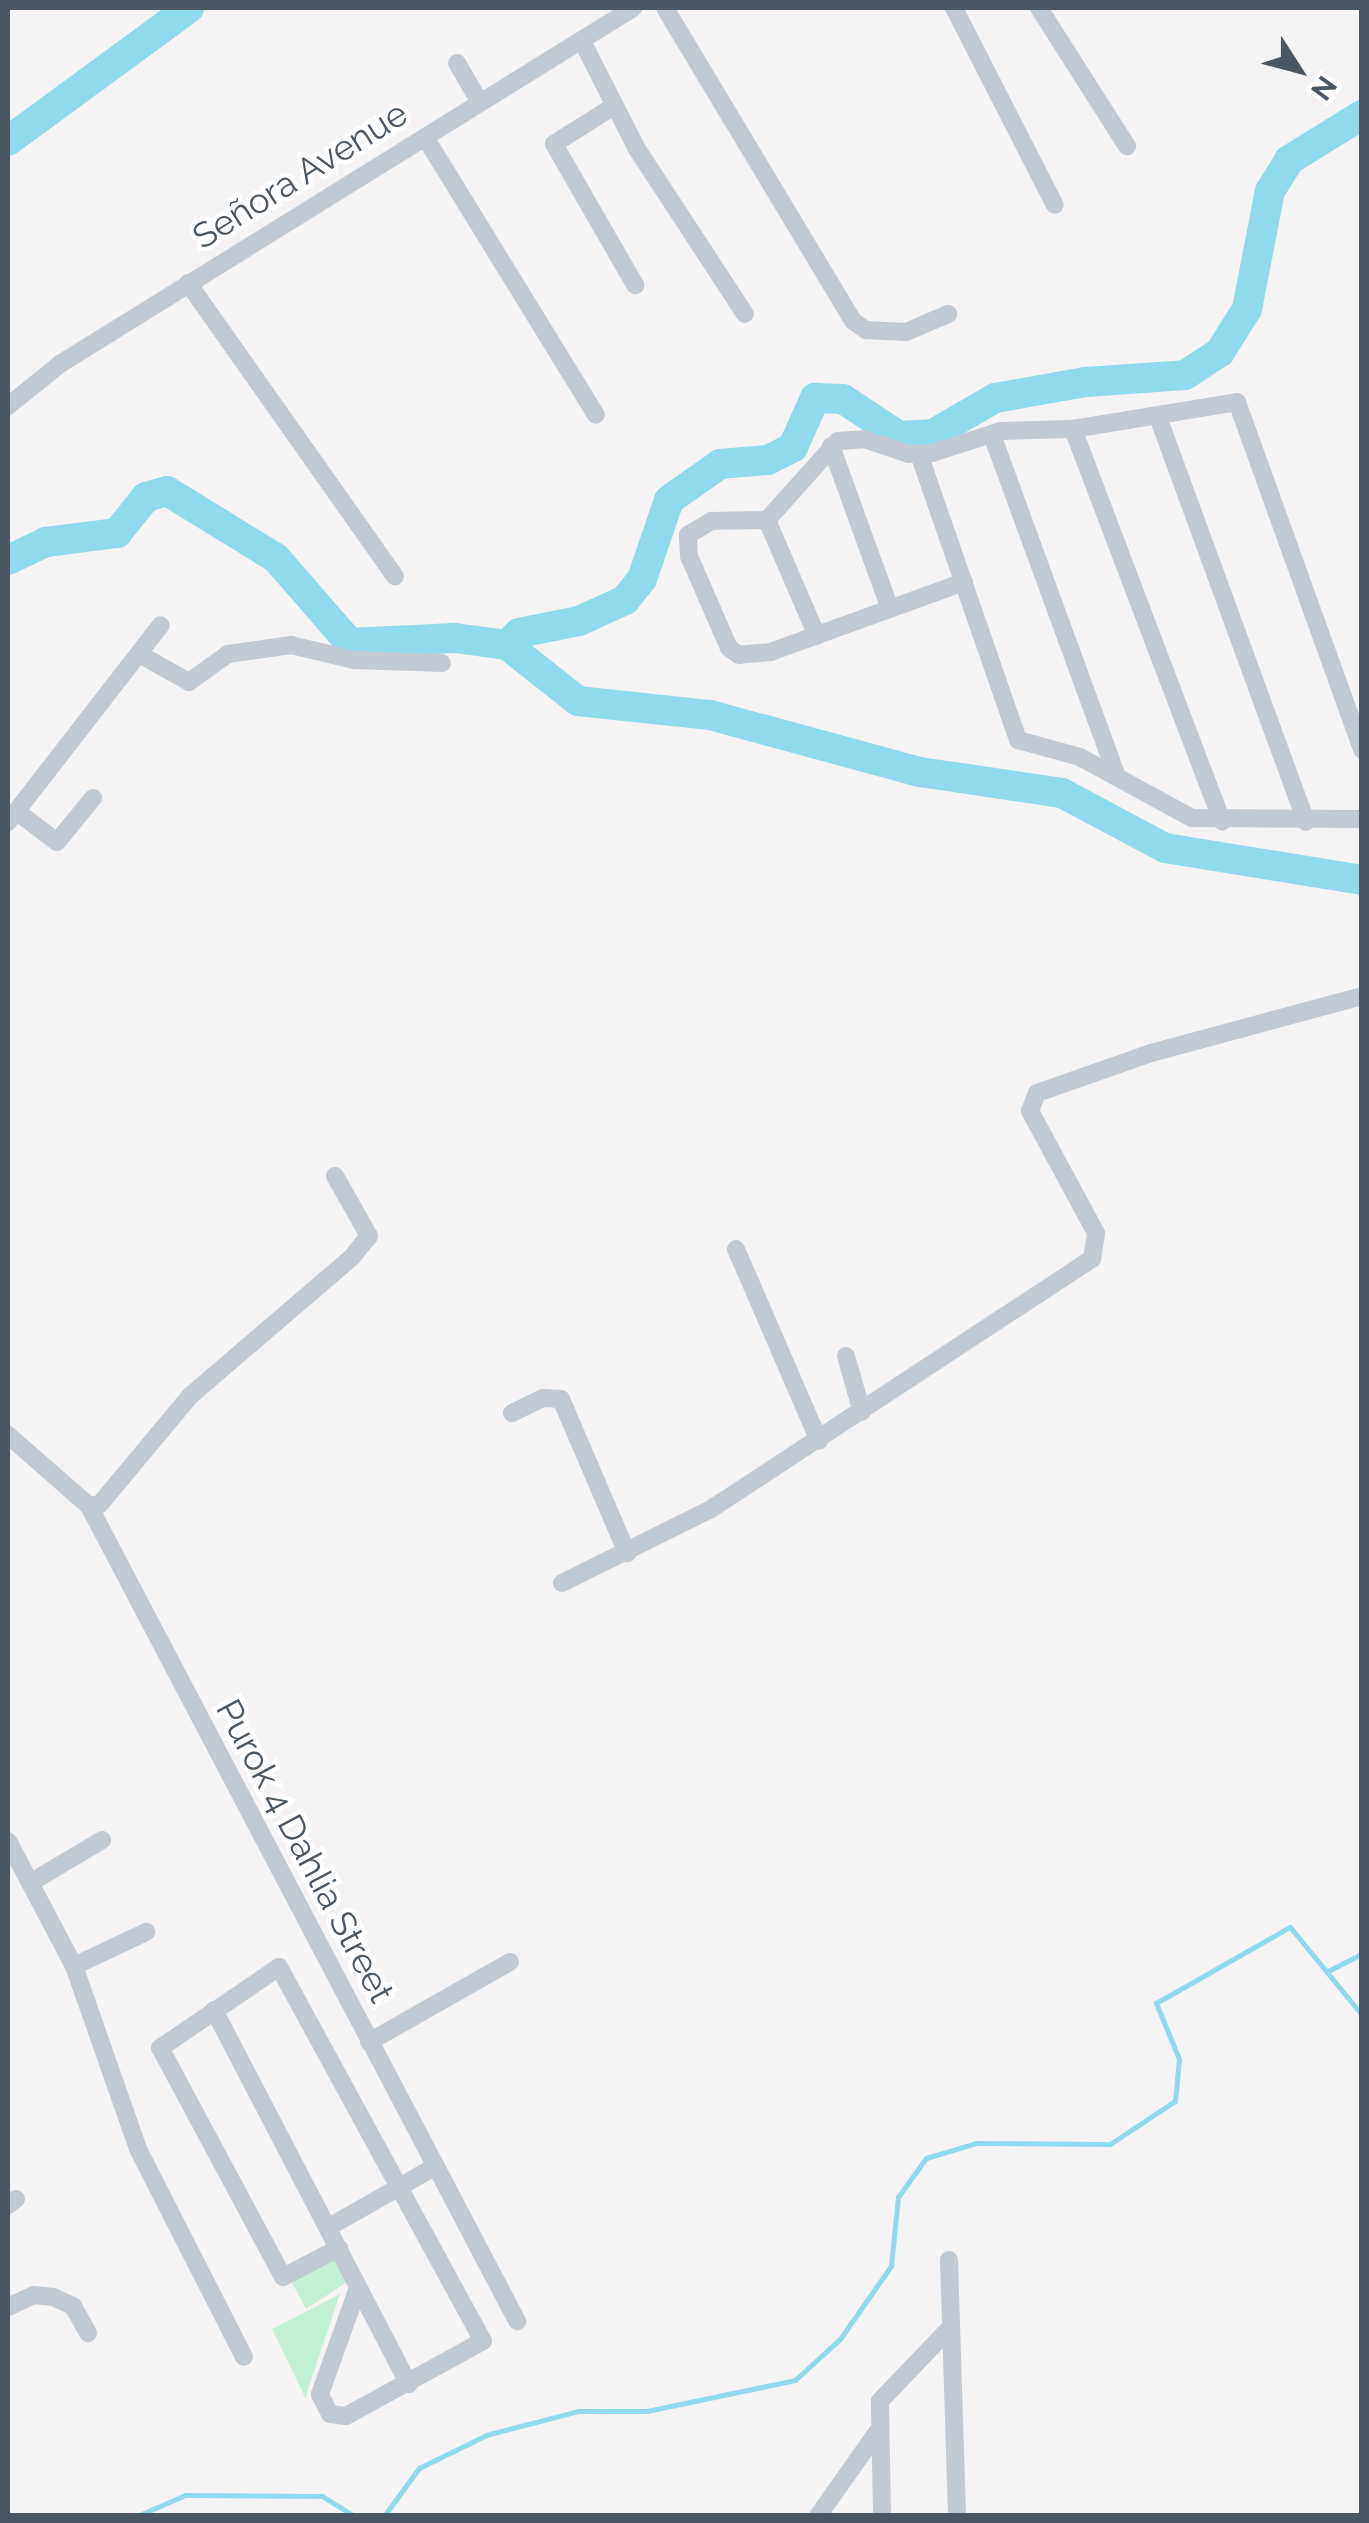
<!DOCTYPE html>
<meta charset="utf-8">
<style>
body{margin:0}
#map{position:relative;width:1369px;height:2523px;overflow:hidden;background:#f5f3f3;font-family:Raleway,sans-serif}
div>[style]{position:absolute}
.green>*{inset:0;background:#c3f1d5}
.stream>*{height:5px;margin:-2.5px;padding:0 2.5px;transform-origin:2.5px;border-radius:2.5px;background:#90daee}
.river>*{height:30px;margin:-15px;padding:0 15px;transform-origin:15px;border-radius:15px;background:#90daee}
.street>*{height:18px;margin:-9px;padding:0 9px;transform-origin:9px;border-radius:9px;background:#c1cad2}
span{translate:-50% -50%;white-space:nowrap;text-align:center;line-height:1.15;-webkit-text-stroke:9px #fff;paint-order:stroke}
.street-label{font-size:35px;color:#4a5661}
.frame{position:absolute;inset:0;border:10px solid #4a5661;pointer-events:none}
.north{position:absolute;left:1249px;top:20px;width:100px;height:100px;-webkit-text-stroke:8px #fff;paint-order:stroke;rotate:126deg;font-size:28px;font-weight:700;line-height:40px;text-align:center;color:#4a5661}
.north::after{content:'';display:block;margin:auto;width:35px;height:45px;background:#4a5661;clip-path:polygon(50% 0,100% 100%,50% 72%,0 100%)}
</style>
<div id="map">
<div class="green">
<div style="clip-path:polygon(335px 2254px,347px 2282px,306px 2309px,289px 2277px)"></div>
<div style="clip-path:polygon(340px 2294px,308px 2389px,306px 2399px,272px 2329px)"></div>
</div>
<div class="stream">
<div style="left:1328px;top:1971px;width:38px;rotate:-27deg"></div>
<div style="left:137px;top:2516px;width:52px;rotate:-23.6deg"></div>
<div style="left:185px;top:2495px;width:137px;rotate:0.4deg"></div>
<div style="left:322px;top:2496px;width:38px;rotate:32deg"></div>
<div style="left:384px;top:2516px;width:59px;rotate:-53.9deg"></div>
<div style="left:419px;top:2468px;width:75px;rotate:-26.2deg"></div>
<div style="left:486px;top:2435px;width:95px;rotate:-14.6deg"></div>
<div style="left:578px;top:2411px;width:69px"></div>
<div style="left:647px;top:2411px;width:151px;rotate:-11.8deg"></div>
<div style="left:795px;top:2380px;width:61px;rotate:-42.3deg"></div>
<div style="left:840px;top:2339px;width:89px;rotate:-55.1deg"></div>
<div style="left:891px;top:2266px;width:69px;rotate:-84.2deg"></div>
<div style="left:898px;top:2197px;width:48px;rotate:-54.3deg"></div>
<div style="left:926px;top:2158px;width:52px;rotate:-16.7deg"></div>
<div style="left:976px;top:2143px;width:134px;rotate:0.4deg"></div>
<div style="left:1110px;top:2144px;width:78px;rotate:-33.5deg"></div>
<div style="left:1175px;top:2101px;width:42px;rotate:-84.6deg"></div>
<div style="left:1179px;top:2059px;width:61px;rotate:-112.3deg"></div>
<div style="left:1156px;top:2003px;width:154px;rotate:-29.6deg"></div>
<div style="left:1290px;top:1927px;width:114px;rotate:50.7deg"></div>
</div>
<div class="river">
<div style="left:8px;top:141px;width:225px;rotate:-36.3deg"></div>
<div style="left:8px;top:560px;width:42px;rotate:-25.3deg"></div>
<div style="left:46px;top:542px;width:72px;rotate:-7.2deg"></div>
<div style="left:117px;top:533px;width:46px;rotate:-51.1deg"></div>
<div style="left:146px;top:497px;width:22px;rotate:-16deg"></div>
<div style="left:167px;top:491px;width:128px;rotate:31.6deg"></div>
<div style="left:276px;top:558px;width:113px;rotate:49deg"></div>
<div style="left:350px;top:643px;width:105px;rotate:-2.7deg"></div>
<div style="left:455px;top:638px;width:52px;rotate:7.7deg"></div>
<div style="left:507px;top:645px;width:17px;rotate:-45deg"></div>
<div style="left:519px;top:633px;width:61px;rotate:-11.3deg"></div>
<div style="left:579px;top:621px;width:51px;rotate:-24.5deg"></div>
<div style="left:625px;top:600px;width:27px;rotate:-51deg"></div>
<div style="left:642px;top:579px;width:83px;rotate:-71.1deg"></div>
<div style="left:669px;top:500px;width:62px;rotate:-35.2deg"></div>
<div style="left:720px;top:464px;width:48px;rotate:-4.8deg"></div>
<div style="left:768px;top:460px;width:28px;rotate:-27deg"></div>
<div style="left:793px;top:447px;width:54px;rotate:-65.8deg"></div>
<div style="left:815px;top:398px;width:28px;rotate:2deg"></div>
<div style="left:843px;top:399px;width:67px;rotate:33.5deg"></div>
<div style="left:899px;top:436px;width:34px;rotate:-3deg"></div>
<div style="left:933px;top:434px;width:72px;rotate:-30.1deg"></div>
<div style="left:995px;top:398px;width:92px;rotate:-10deg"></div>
<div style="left:1086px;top:382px;width:99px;rotate:-4deg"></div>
<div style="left:1185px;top:375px;width:42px;rotate:-33.3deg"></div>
<div style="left:1220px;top:352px;width:51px;rotate:-57.9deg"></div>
<div style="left:1247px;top:309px;width:120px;rotate:-79deg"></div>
<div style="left:1270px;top:191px;width:36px;rotate:-58deg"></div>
<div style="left:1289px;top:160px;width:86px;rotate:-31.7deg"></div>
<div style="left:507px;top:645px;width:90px;rotate:38.3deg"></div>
<div style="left:578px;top:701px;width:133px;rotate:6.1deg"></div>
<div style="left:710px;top:715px;width:218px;rotate:15.2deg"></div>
<div style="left:920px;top:772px;width:144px;rotate:8.4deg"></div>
<div style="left:1062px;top:793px;width:117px;rotate:28.1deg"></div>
<div style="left:1165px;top:848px;width:200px;rotate:9.2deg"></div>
</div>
<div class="street">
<div style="left:665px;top:8px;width:365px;rotate:59deg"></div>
<div style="left:853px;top:321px;width:16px;rotate:35deg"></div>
<div style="left:866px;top:330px;width:40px;rotate:2.9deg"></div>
<div style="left:906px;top:332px;width:46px;rotate:-23.2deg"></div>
<div style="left:954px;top:8px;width:221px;rotate:62.9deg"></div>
<div style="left:1039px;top:8px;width:164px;rotate:57.5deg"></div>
<div style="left:582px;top:41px;width:121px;rotate:63deg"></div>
<div style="left:637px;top:149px;width:197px;rotate:56.8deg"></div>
<div style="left:457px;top:63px;width:44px;rotate:59.9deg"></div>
<div style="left:614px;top:106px;width:71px;rotate:147.7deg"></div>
<div style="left:554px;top:144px;width:163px;rotate:60.1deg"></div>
<div style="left:425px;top:137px;width:326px;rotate:58.4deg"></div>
<div style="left:188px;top:283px;width:359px;rotate:54.8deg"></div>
<div style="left:8px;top:406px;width:67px;rotate:-38.9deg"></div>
<div style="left:60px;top:364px;width:675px;rotate:-31.85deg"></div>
<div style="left:1158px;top:417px;width:431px;rotate:69.9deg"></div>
<div style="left:1073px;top:429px;width:420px;rotate:69.2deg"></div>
<div style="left:992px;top:435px;width:361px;rotate:69.9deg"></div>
<div style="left:831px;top:446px;width:173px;rotate:70.1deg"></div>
<div style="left:919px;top:454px;width:303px;rotate:70.9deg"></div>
<div style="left:1018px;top:740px;width:64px;rotate:15.3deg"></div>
<div style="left:1080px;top:757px;width:128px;rotate:28.6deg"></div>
<div style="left:1192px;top:818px;width:170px;rotate:0.3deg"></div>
<div style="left:767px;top:520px;width:126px;rotate:66.7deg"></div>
<div style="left:964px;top:582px;width:205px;rotate:160.1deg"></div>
<div style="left:771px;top:652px;width:32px;rotate:175deg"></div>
<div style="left:739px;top:655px;width:12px;rotate:-145deg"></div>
<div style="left:729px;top:648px;width:100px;rotate:-113.5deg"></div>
<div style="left:689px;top:556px;width:21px;rotate:-93deg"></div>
<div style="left:688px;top:535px;width:27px;rotate:-31deg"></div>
<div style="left:711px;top:521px;width:56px;rotate:-1deg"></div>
<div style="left:767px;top:520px;width:106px;rotate:-48.1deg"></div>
<div style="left:838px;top:441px;width:26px;rotate:-4deg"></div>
<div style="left:864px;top:439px;width:47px;rotate:18.4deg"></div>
<div style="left:909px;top:454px;width:23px;rotate:-2deg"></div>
<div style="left:932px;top:453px;width:72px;rotate:-17.7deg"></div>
<div style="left:1001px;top:431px;width:72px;rotate:-1.6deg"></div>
<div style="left:1073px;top:429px;width:166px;rotate:-9.3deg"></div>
<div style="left:1237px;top:402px;width:370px;rotate:70.2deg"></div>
<div style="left:141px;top:655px;width:55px;rotate:29.4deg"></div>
<div style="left:189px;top:682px;width:48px;rotate:-35.7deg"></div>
<div style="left:228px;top:654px;width:64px;rotate:-8.1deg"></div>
<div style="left:291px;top:645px;width:65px;rotate:13.4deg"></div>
<div style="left:354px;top:660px;width:88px;rotate:2deg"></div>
<div style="left:16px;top:811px;width:51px;rotate:37.1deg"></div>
<div style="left:57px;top:842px;width:57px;rotate:-50.7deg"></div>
<div style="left:8px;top:822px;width:249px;rotate:-52.2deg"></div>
<div style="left:736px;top:1249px;width:209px;rotate:66.6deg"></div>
<div style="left:846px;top:1356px;width:58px;rotate:74.1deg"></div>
<div style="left:512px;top:1413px;width:34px;rotate:-26deg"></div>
<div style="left:543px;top:1398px;width:18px;rotate:3deg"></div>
<div style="left:561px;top:1399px;width:168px;rotate:66.8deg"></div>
<div style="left:8px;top:1435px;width:108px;rotate:41.2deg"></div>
<div style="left:89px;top:1506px;width:921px;rotate:62.29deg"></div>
<div style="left:89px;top:1506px;width:11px;rotate:-10deg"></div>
<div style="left:100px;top:1504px;width:141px;rotate:-50.2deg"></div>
<div style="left:190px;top:1396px;width:213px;rotate:-40.6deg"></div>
<div style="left:352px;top:1257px;width:27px;rotate:-51deg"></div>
<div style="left:369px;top:1236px;width:69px;rotate:-119.5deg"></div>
<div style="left:562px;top:1583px;width:166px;rotate:-26.4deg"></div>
<div style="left:711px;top:1509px;width:456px;rotate:-33.3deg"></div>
<div style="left:1092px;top:1259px;width:26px;rotate:-81deg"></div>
<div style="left:1096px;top:1233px;width:139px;rotate:-118.4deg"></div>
<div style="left:1030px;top:1111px;width:19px;rotate:-69deg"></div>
<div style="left:1037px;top:1093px;width:121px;rotate:-19.3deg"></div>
<div style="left:1151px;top:1053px;width:219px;rotate:-15.1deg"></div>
<div style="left:8px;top:1841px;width:141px;rotate:62.2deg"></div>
<div style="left:74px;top:1966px;width:194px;rotate:70.7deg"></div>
<div style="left:138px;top:2149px;width:233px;rotate:63deg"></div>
<div style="left:30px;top:1883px;width:84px;rotate:-30.8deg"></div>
<div style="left:74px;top:1966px;width:80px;rotate:-25.3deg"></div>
<div style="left:214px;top:2010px;width:422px;rotate:62.5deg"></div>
<div style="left:369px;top:2042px;width:162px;rotate:-29.6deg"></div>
<div style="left:8px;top:2205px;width:10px;rotate:-37deg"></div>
<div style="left:329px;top:2227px;width:123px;rotate:-29.7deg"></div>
<div style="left:339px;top:2248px;width:63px;rotate:152.6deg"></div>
<div style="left:283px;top:2277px;width:260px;rotate:-118.2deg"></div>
<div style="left:160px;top:2048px;width:144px;rotate:-34.2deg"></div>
<div style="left:279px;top:1967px;width:426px;rotate:61.4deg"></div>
<div style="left:483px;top:2341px;width:156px;rotate:151.3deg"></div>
<div style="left:346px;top:2416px;width:16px;rotate:-173deg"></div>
<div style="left:330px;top:2414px;width:22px;rotate:-117deg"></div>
<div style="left:320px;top:2394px;width:113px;rotate:-70.3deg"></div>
<div style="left:949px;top:2260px;width:256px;rotate:88.2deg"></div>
<div style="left:8px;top:2307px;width:29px;rotate:-25deg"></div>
<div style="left:34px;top:2295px;width:19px;rotate:6deg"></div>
<div style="left:53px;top:2297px;width:22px;rotate:24deg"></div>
<div style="left:73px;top:2306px;width:31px;rotate:61deg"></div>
<div style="left:818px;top:2516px;width:104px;rotate:-54.8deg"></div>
<div style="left:882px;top:2516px;width:115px;rotate:-91deg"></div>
<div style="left:880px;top:2401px;width:101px;rotate:-46.2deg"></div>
</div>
<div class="street-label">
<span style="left:300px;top:175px;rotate:-32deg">Señora Avenue</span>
<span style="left:305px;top:1851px;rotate:62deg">Purok 4 Dahlia Street</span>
</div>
<div class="frame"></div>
<div class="north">N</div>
</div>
